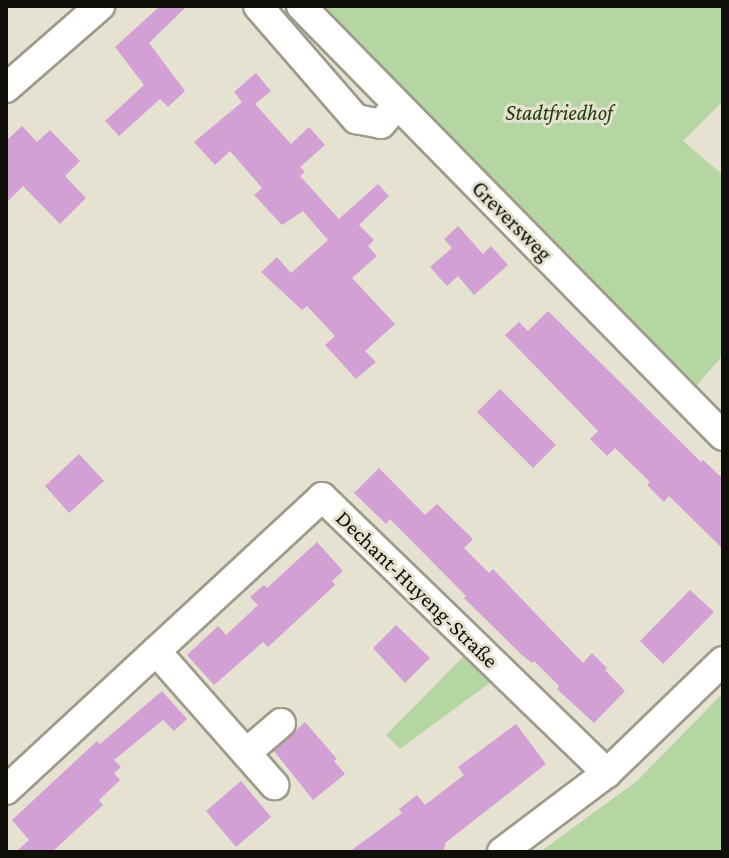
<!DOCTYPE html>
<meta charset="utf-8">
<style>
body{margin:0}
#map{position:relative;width:729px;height:858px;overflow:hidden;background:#e6e2d1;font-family:"Crimson Pro",serif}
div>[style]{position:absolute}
.green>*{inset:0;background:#b5d5a3}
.building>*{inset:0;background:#d2a0d4}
.roads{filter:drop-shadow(2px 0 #9f9b8b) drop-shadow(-2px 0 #9f9b8b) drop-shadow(0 2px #9f9b8b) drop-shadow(0 -2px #9f9b8b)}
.minor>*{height:28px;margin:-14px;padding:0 14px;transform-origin:14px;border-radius:14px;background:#fff}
span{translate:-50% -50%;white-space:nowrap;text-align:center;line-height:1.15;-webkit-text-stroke:6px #e6e2d1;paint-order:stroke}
.park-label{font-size:22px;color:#223b11;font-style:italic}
.street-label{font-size:22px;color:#100e08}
.frame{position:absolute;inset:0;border:8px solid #100e08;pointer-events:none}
</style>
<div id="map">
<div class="green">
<div style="clip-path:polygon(302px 6px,723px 6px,723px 101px,683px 141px,723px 175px,723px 355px,686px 398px)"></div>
<div style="clip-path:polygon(464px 656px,491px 682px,400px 749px,386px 735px)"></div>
<div style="clip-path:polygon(723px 693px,723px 852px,540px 852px,637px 781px)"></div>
</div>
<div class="building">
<div style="clip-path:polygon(160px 6px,187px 6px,149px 43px,185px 91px,168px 107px,160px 99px,119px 136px,105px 121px,144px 85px,115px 47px)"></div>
<div style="clip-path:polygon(256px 73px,271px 91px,255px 104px,291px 144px,309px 127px,325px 145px,300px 167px,305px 172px,300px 176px,339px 219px,378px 184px,389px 196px,359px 225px,374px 240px,368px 246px,377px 256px,352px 278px,395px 324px,365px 351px,376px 362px,356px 379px,325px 345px,335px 336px,307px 306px,302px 310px,261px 272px,277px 257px,291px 273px,328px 240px,303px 211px,282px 225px,254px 195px,262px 188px,230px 151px,215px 165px,194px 142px,242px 102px,234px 92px)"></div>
<div style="clip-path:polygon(22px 126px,37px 142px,50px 130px,80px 161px,65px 176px,86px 198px,60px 224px,23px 186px,6px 203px,6px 141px)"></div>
<div style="clip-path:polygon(458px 226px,483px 254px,491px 246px,508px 265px,474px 295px,458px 276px,447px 286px,430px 267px,452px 248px,444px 239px)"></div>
<div style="clip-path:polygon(548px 311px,701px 462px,703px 460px,723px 479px,723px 549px,669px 496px,664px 502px,647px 485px,650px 482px,615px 448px,607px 456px,590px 439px,598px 431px,505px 335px,519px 322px,528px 331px)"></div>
<div style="clip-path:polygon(500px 389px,556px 445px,533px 468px,477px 412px)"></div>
<div style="clip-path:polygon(79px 454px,104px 481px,69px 513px,45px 486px)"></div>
<div style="clip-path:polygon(379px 468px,425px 515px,437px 504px,473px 539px,464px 548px,489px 573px,493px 569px,583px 663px,592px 653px,607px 668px,605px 670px,625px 691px,594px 723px,557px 689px,559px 686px,534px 661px,532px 663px,522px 655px,464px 598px,466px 596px,390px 519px,386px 524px,354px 493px)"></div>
<div style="clip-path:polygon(317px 542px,343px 571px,332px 581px,335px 585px,268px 647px,263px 642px,214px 685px,187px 655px,218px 626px,226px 635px,258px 605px,250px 597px,264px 585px,267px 588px)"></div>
<div style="clip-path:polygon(690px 590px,714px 612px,663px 664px,640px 641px)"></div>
<div style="clip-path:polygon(396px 625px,430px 658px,405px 683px,373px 648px)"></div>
<div style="clip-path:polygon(162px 691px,187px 719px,174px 731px,163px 720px,114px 760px,121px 767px,114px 773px,120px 780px,99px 800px,103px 805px,52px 852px,16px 852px,29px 840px,12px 820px,97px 741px,100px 744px)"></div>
<div style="clip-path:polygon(305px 722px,337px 759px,334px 761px,345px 774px,313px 800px,274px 751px)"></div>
<div style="clip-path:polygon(516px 724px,546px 764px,445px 843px,444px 852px,349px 852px,402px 813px,399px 809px,417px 795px,425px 805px,464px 775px,458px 767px)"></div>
<div style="clip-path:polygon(241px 781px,271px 817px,236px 847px,206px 811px)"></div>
</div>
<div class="roads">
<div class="minor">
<div style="left:258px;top:6px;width:150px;rotate:49.1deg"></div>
<div style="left:356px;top:119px;width:25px;rotate:11deg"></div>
<div style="left:381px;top:124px;width:25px;rotate:-50deg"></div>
<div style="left:301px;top:6px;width:602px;rotate:45.54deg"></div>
<div style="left:6px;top:88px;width:125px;rotate:-41.1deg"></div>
<div style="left:156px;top:651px;width:179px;rotate:48.6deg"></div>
<div style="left:246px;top:753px;width:46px;rotate:-40.6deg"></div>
<div style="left:6px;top:790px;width:431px;rotate:-42.8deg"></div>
<div style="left:322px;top:497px;width:397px;rotate:44.1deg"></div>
<div style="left:502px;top:852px;width:131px;rotate:-37deg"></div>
<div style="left:607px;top:773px;width:161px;rotate:-44deg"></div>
</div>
</div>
<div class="park-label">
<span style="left:559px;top:113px">Stadtfriedhof</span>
</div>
<div class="street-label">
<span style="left:512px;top:221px;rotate:45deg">Greversweg</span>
<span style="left:417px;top:589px;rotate:44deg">Dechant-Huyeng-Straße</span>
</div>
<div class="frame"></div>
</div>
